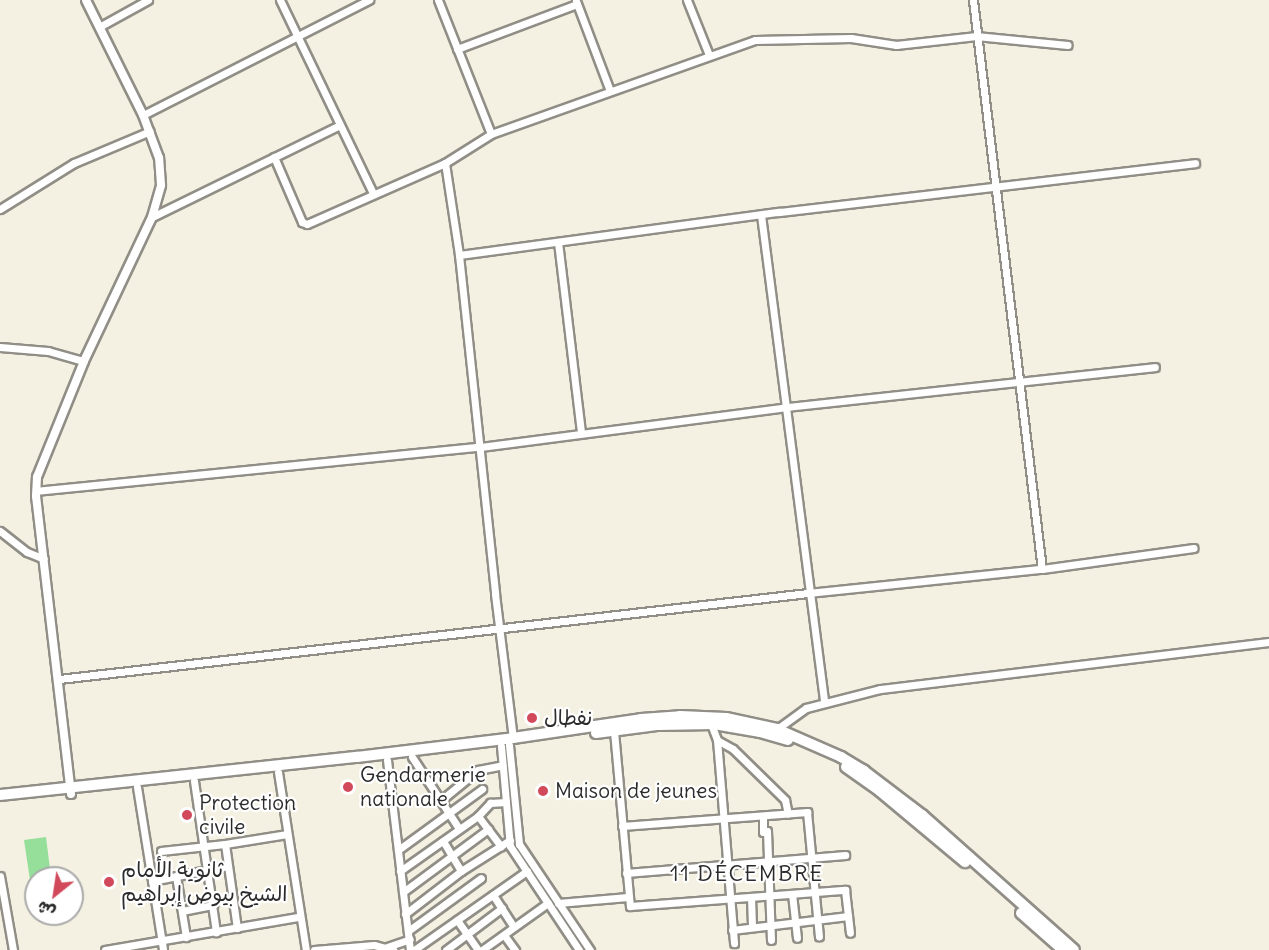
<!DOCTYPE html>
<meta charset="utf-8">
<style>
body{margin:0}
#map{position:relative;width:1269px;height:950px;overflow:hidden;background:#f5f1e2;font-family:Delius,"Playpen Sans Arabic",sans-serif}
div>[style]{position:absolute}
.green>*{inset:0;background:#95df9b}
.roads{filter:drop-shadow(2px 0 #908e86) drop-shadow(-2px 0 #908e86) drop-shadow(0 2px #908e86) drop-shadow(0 -2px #908e86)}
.minor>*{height:7px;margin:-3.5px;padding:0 3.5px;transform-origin:3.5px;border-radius:3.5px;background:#fff}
.tertiary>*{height:8px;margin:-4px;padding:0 4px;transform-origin:4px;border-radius:4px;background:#fff}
.primary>*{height:10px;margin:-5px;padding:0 5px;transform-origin:5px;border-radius:5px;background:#fff}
.dots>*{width:16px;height:16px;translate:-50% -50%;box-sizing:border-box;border:3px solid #fff;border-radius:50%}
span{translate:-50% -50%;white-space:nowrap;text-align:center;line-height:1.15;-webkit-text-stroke:4.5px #fff;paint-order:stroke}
.poi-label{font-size:21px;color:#2b2b2b}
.left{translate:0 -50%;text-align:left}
.neighbourhood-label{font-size:22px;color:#2b2b2b;letter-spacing:1.5px}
.north{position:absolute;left:24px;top:866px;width:60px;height:60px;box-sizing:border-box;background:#fff;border:2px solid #aaa;border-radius:50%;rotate:210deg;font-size:16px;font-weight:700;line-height:24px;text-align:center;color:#2b2b2b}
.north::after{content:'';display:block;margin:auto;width:21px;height:27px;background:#d1495b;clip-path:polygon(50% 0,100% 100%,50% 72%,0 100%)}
</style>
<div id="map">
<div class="green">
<div style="clip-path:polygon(46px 837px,51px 877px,30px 880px,24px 840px)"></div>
</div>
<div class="roads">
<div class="minor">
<div style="left:280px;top:0;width:214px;rotate:64.3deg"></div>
<div style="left:438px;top:0;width:144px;rotate:68.4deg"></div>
<div style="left:687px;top:0;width:59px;rotate:68.2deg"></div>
<div style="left:973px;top:0;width:573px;rotate:83.09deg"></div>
<div style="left:576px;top:1px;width:96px;rotate:69.3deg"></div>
<div style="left:99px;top:27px;width:56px;rotate:-28.9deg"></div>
<div style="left:457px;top:49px;width:128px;rotate:-20.6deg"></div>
<div style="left:143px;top:115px;width:254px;rotate:-27deg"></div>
<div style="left:274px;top:157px;width:71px;rotate:66.7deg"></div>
<div style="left:302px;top:222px;width:5px;rotate:22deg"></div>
<div style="left:307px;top:224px;width:151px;rotate:-23.8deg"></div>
<div style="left:445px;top:163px;width:54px;rotate:-32.2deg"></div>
<div style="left:491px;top:134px;width:280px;rotate:-19.6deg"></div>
<div style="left:755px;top:40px;width:96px;rotate:-1.2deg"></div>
<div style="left:851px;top:38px;width:46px;rotate:8.8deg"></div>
<div style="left:896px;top:45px;width:81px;rotate:-6.4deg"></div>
<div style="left:976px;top:36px;width:92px;rotate:5.6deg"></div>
<div style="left:445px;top:163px;width:93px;rotate:81.3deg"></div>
<div style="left:459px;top:255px;width:341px;rotate:83.9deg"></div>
<div style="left:495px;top:594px;width:145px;rotate:82.9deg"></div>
<div style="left:0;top:209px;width:87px;rotate:-31.9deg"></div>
<div style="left:74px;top:163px;width:82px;rotate:-22.8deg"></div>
<div style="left:761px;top:215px;width:492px;rotate:82.6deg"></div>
<div style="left:152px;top:217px;width:209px;rotate:-26.1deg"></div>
<div style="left:558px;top:242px;width:192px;rotate:83.1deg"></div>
<div style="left:459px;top:255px;width:323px;rotate:-7.7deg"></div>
<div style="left:779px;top:212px;width:419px;rotate:-6.7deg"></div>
<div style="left:0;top:347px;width:48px;rotate:4.8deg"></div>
<div style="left:48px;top:351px;width:37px;rotate:16deg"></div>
<div style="left:36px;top:491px;width:446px;rotate:-5.7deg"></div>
<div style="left:480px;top:447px;width:310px;rotate:-7.4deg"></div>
<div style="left:787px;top:407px;width:370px;rotate:-6.2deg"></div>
<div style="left:0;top:531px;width:34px;rotate:38deg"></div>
<div style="left:27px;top:552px;width:18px;rotate:22deg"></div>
<div style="left:59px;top:679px;width:754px;rotate:-6.55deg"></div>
<div style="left:808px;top:593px;width:235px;rotate:-5.9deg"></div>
<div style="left:1042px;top:569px;width:153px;rotate:-7.9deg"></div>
<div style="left:711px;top:724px;width:17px;rotate:69deg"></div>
<div style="left:717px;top:740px;width:18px;rotate:29deg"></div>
<div style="left:733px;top:749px;width:73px;rotate:44.4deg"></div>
<div style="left:785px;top:800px;width:14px;rotate:78deg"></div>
<div style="left:777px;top:729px;width:36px;rotate:-36deg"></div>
<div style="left:806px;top:708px;width:76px;rotate:-14.4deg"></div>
<div style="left:880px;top:689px;width:392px;rotate:-6.9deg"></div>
<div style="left:614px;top:731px;width:176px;rotate:84.8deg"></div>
<div style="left:630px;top:906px;width:216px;rotate:-4.3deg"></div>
<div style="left:845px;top:890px;width:43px;rotate:83.4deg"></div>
<div style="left:717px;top:740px;width:204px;rotate:85.2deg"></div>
<div style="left:509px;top:745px;width:100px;rotate:84.2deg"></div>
<div style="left:519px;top:844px;width:128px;rotate:56.2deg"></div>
<div style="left:501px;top:746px;width:100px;rotate:84.9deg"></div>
<div style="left:510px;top:846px;width:125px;rotate:56.4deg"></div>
<div style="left:412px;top:757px;width:84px;rotate:56.7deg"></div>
<div style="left:387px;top:760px;width:191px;rotate:83.1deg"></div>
<div style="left:278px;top:772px;width:180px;rotate:81.1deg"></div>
<div style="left:194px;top:781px;width:153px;rotate:81.7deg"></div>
<div style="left:137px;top:787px;width:165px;rotate:80.9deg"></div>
<div style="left:440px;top:801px;width:49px;rotate:-39.2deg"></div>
<div style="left:478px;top:770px;width:25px;rotate:-11deg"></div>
<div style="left:478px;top:816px;width:38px;rotate:53deg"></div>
<div style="left:763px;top:816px;width:16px;rotate:90deg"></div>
<div style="left:763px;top:832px;width:4px;rotate:-14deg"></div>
<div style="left:767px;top:831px;width:109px;rotate:87.9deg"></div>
<div style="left:622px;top:826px;width:186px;rotate:-4.3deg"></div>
<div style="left:807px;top:812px;width:125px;rotate:84.5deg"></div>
<div style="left:443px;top:841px;width:35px;rotate:59deg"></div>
<div style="left:225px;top:844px;width:85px;rotate:81.9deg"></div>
<div style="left:398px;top:850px;width:104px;rotate:-36deg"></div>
<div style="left:161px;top:851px;width:64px;rotate:-6.2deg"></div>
<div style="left:225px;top:844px;width:63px;rotate:-9.2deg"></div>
<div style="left:400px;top:871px;width:95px;rotate:-35.2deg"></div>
<div style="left:478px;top:816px;width:18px;rotate:-47deg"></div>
<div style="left:490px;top:803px;width:16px;rotate:-4deg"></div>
<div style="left:626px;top:873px;width:220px;rotate:-4.7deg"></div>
<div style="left:0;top:876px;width:75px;rotate:80deg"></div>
<div style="left:176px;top:876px;width:62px;rotate:80.7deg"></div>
<div style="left:152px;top:881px;width:77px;rotate:-11.2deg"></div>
<div style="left:403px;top:892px;width:106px;rotate:-36.5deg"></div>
<div style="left:792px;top:894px;width:44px;rotate:83.5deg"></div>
<div style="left:493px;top:895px;width:38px;rotate:57deg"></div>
<div style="left:751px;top:897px;width:30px;rotate:88deg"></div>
<div style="left:558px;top:903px;width:70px;rotate:-4.9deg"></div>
<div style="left:182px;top:911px;width:32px;rotate:-11deg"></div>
<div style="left:405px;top:914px;width:71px;rotate:-37.5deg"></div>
<div style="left:461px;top:871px;width:58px;rotate:-32.3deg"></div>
<div style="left:457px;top:920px;width:37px;rotate:55deg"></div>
<div style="left:732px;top:930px;width:117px;rotate:-6.9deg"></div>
<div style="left:408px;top:931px;width:90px;rotate:-36deg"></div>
<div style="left:504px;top:935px;width:19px;rotate:54deg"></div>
<div style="left:387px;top:947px;width:24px;rotate:-19deg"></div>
<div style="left:105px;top:950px;width:197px;rotate:-9.7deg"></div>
<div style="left:314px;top:950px;width:60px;rotate:-4.8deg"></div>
<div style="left:374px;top:945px;width:20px;rotate:15deg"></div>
<div style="left:414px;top:950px;width:138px;rotate:-35deg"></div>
<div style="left:446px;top:950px;width:70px;rotate:-36.9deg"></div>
<div style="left:482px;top:950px;width:81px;rotate:-35.5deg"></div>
</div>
<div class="tertiary">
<div style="left:71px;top:794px;width:300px;rotate:-96.7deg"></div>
<div style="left:36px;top:496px;width:19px;rotate:-87deg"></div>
<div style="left:37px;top:477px;width:125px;rotate:-67.9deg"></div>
<div style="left:84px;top:361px;width:159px;rotate:-64.7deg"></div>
<div style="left:152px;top:217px;width:33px;rotate:-74deg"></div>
<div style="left:161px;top:185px;width:27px;rotate:-94deg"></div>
<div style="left:159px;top:158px;width:46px;rotate:-110.4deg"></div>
<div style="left:143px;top:115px;width:128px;rotate:-116.4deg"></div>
</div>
<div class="primary">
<div style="left:596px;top:733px;width:63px;rotate:-7.4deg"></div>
<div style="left:658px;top:725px;width:56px;rotate:-1deg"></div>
<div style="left:714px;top:724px;width:47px;rotate:9.9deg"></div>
<div style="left:760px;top:732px;width:29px;rotate:16deg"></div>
<div style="left:846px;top:767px;width:42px;rotate:35.2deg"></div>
<div style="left:880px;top:791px;width:111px;rotate:39.9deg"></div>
<div style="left:0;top:795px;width:359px;rotate:-6.1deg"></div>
<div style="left:357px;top:757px;width:157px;rotate:-6.9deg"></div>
<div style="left:513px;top:738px;width:129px;rotate:-8.4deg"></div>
<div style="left:641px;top:719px;width:39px;rotate:-4deg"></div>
<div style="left:680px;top:716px;width:46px;rotate:2.5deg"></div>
<div style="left:726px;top:718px;width:52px;rotate:12.2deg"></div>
<div style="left:777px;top:729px;width:70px;rotate:23.6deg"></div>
<div style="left:841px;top:757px;width:27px;rotate:31deg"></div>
<div style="left:864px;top:771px;width:73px;rotate:37.2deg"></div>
<div style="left:922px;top:815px;width:203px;rotate:41.6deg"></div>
<div style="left:1021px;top:913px;width:56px;rotate:41.4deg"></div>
</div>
</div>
<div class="dots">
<div style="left:532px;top:718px;background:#d1495b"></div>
<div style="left:348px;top:787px;background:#d1495b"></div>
<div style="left:543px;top:791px;background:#d1495b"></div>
<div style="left:187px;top:815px;background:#d1495b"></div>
<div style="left:109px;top:882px;background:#d1495b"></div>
</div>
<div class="poi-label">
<span class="left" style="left:544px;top:718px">نفطال</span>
<span class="left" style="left:360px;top:787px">Gendarmerie<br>nationale</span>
<span class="left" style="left:555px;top:791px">Maison de jeunes</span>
<span class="left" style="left:199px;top:815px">Protection<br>civile</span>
<span class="left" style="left:121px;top:882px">ثانوية الأمام<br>الشيخ بيوض إبراهيم</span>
</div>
<div class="neighbourhood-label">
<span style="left:747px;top:874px">11 DÉCEMBRE</span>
</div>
<div class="north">ش</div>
</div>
